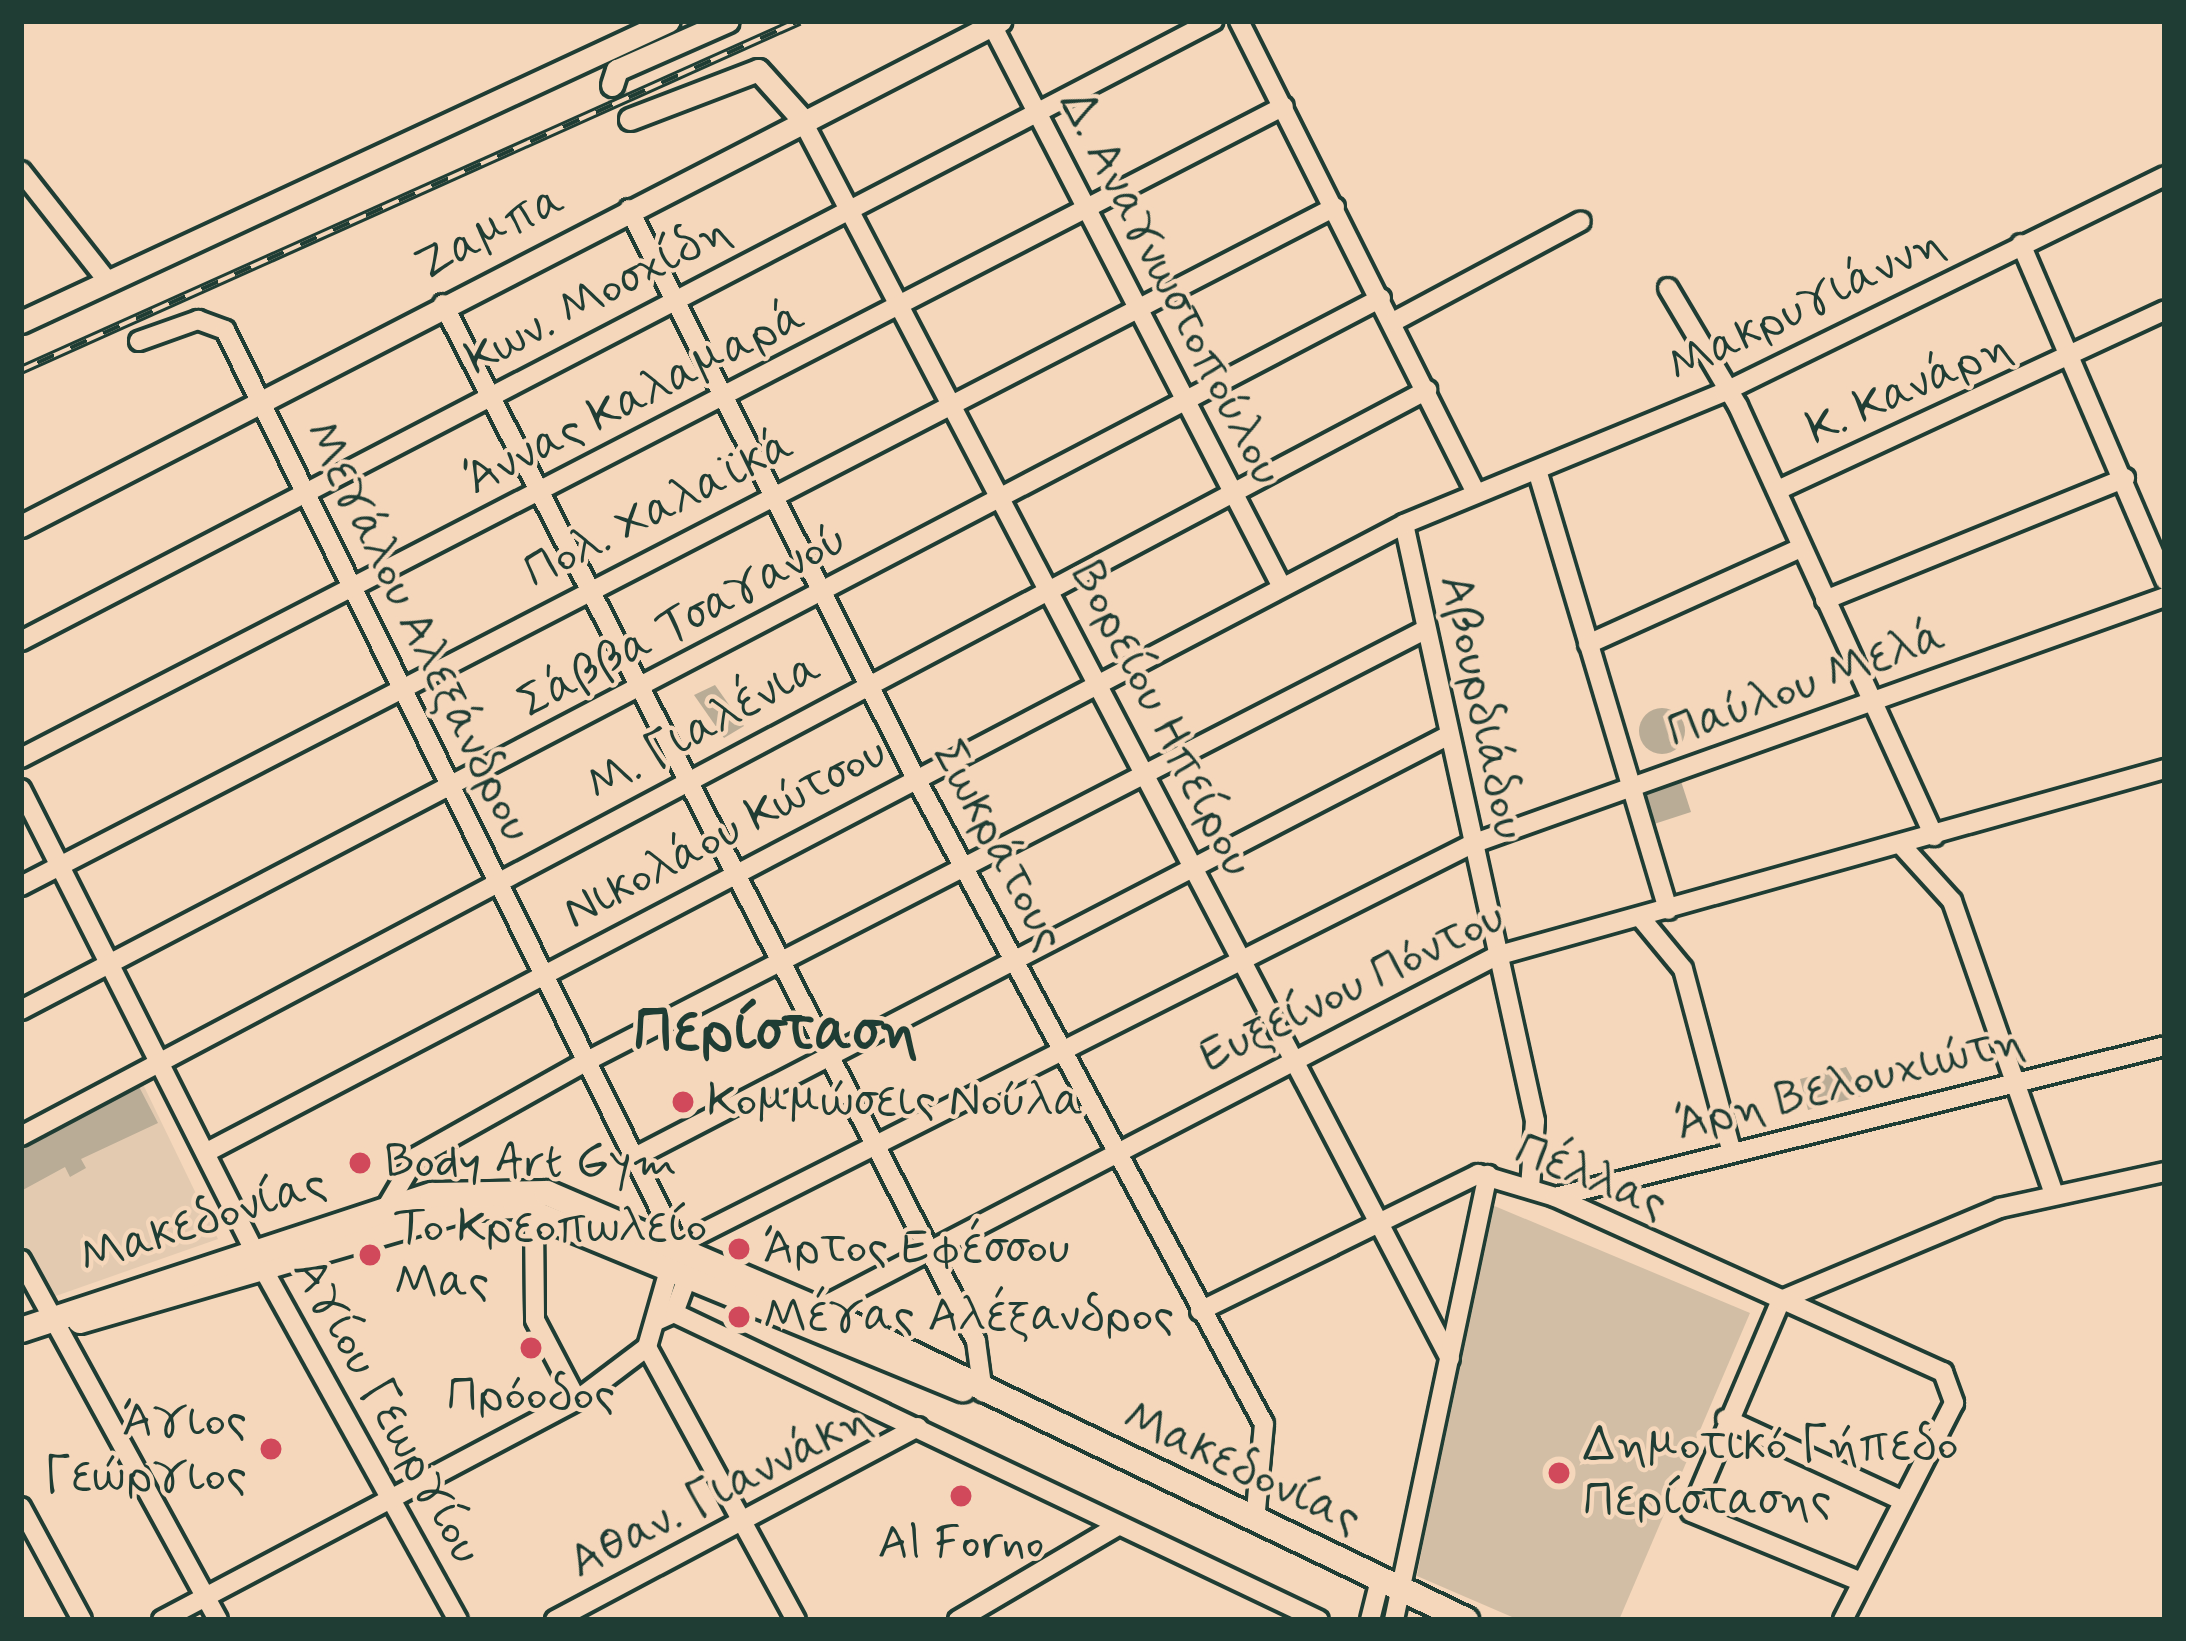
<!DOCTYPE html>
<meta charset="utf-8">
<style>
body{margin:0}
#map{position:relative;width:2186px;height:1641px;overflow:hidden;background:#f5d7bb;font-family:Mynerve,sans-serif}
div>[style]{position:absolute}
.built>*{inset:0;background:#e3cab0}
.green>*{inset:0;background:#d2bea5}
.building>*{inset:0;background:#b9ac96}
.round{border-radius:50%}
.tertiary-tunnel>*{height:21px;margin-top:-10.5px;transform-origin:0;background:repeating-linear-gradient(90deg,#cab8a0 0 21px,transparent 0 31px)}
.roads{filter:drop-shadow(3px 0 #1f3d34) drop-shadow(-3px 0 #1f3d34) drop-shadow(0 3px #1f3d34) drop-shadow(0 -3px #1f3d34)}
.minor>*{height:18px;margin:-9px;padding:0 9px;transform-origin:9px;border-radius:9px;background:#f5d7bb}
.tertiary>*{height:21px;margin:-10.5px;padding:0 10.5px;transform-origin:10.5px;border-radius:10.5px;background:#f5d7bb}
.secondary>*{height:24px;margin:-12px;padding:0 12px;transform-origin:12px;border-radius:12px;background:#f5d7bb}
.rail>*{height:10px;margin-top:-5px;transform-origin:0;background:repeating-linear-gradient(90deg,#f5d7bb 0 18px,#1f3d34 0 36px);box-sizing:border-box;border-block:3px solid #1f3d34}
.dots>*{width:33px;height:33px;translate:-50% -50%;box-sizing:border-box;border:6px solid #f5d7bb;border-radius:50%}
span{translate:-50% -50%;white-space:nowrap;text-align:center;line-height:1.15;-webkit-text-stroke:9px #f5d7bb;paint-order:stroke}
.street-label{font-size:48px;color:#1f3d34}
.poi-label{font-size:48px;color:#1f3d34}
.left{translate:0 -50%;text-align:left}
.right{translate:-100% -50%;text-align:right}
.district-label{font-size:60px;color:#1f3d34;font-weight:700}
.frame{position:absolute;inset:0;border:24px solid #1f3d34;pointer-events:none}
</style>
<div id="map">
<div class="built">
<div style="clip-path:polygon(139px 1076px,218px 1239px,50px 1298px,21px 1245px,21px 1129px)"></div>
</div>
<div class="green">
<div style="clip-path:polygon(1485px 1202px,1750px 1313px,1619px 1620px,1519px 1620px,1417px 1576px)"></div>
</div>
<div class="building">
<div style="clip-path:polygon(715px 685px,744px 726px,724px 738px,694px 695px)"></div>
<div class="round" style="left:1639px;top:708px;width:46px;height:46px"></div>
<div style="clip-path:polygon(1679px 775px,1691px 812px,1651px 825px,1639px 787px)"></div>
<div style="clip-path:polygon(1846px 1067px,1862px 1096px,1808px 1110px,1800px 1079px)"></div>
<div style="clip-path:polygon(135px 1079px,158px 1123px,81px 1159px,86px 1168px,70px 1177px,65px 1167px,21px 1191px,21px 1140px,59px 1120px,64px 1128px)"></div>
</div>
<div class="tertiary-tunnel">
<div style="left:612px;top:85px;width:38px;rotate:62deg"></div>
</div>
<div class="roads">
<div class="minor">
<div style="left:1239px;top:21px;width:526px;rotate:63.34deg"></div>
<div style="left:992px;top:25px;width:632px;rotate:62.71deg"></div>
<div style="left:801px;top:118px;width:1400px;rotate:62.39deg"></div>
<div style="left:21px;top:171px;width:142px;rotate:51.8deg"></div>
<div style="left:629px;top:209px;width:636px;rotate:63.27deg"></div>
<div style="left:915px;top:777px;width:735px;rotate:61.66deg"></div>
<div style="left:1264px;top:1424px;width:97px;rotate:95.3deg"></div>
<div style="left:2021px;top:244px;width:366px;rotate:66.8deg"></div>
<div style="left:1668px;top:288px;width:137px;rotate:59.3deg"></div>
<div style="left:1738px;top:406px;width:473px;rotate:65.5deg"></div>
<div style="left:443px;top:304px;width:1166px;rotate:62.8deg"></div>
<div style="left:976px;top:1341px;width:52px;rotate:82.3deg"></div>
<div style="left:1393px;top:322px;width:213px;rotate:-28.2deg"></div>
<div style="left:139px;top:341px;width:63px;rotate:-19.6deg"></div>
<div style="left:198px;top:320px;width:29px;rotate:20deg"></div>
<div style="left:225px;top:330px;width:1049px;rotate:63.68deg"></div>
<div style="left:690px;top:1270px;width:46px;rotate:110.4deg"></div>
<div style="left:674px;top:1313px;width:17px;rotate:156deg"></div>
<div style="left:1537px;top:470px;width:459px;rotate:73.4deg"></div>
<div style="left:1778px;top:490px;width:427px;rotate:-24.9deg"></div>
<div style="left:1404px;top:524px;width:611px;rotate:77.62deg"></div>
<div style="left:1535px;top:1121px;width:67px;rotate:94.3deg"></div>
<div style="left:1825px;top:600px;width:324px;rotate:-22.1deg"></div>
<div style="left:21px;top:641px;width:1344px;rotate:-27.48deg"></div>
<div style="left:1588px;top:644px;width:234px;rotate:-24.3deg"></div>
<div style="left:21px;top:758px;width:1421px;rotate:-27.3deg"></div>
<div style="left:21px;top:789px;width:543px;rotate:63.2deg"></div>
<div style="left:266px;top:1274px;width:396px;rotate:61deg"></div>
<div style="left:1903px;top:847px;width:73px;rotate:47.8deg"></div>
<div style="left:1952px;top:901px;width:307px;rotate:70.8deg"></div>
<div style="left:21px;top:886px;width:1479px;rotate:-27.33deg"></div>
<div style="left:1640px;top:917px;width:67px;rotate:50.4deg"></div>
<div style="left:1683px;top:969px;width:190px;rotate:75.1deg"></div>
<div style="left:21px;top:1010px;width:1535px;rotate:-27.63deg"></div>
<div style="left:21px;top:1136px;width:1592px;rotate:-27.95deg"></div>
<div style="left:207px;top:1152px;width:1352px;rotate:-27.68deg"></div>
<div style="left:1404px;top:524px;width:346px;rotate:-22.4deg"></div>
<div style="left:1724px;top:392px;width:491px;rotate:-26.1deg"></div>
<div style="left:635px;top:1157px;width:917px;rotate:-27.4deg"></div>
<div style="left:1555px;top:1197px;width:628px;rotate:-13.9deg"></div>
<div style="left:386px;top:1208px;width:59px;rotate:-59.5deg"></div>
<div style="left:416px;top:1157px;width:196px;rotate:-29.3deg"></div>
<div style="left:587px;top:1061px;width:942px;rotate:-27.22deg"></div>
<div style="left:534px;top:1221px;width:99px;rotate:89.4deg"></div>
<div style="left:535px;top:1320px;width:90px;rotate:62.3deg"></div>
<div style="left:678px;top:1245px;width:890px;rotate:-26.8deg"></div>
<div style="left:1472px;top:844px;width:736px;rotate:-19.62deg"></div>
<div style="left:21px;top:1260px;width:410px;rotate:61.3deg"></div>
<div style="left:1781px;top:1300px;width:230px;rotate:113deg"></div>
<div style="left:1691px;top:1512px;width:182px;rotate:22.3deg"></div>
<div style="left:1781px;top:1300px;width:238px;rotate:-22.8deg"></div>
<div style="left:2000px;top:1208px;width:169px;rotate:-12.3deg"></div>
<div style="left:818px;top:1309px;width:764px;rotate:-27.5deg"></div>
<div style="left:1496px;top:956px;width:695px;rotate:-15.62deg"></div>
<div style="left:1200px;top:1311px;width:310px;rotate:-26.2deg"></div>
<div style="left:1478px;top:1174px;width:80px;rotate:16.6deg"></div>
<div style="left:1555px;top:1197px;width:426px;rotate:24.3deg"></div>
<div style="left:1943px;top:1372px;width:33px;rotate:70deg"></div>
<div style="left:1954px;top:1403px;width:244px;rotate:117.1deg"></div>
<div style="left:674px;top:1313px;width:714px;rotate:25.45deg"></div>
<div style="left:647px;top:1347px;width:311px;rotate:61.4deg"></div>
<div style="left:1726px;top:1419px;width:193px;rotate:24.8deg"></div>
<div style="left:21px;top:1507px;width:128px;rotate:61.6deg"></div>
<div style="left:162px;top:1620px;width:470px;rotate:-27.9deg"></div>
<div style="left:577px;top:1400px;width:88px;rotate:-37.1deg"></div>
<div style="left:647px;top:1347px;width:91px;rotate:-74deg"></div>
<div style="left:555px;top:1620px;width:411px;rotate:-28deg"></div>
<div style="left:958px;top:1620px;width:183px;rotate:-30.5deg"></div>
<div style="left:1370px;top:1620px;width:41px;rotate:-76deg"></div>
<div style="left:1394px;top:1620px;width:455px;rotate:-78.1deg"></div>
</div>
<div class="tertiary">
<div style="left:612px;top:85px;width:16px;rotate:-72deg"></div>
<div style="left:617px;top:70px;width:121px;rotate:-23.8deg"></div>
<div style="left:630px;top:119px;width:137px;rotate:-20.9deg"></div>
<div style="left:758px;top:70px;width:64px;rotate:48.1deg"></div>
<div style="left:21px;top:322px;width:714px;rotate:-24.92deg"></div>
<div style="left:21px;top:526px;width:1102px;rotate:-27.29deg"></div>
</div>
<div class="secondary">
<div style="left:80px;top:1321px;width:405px;rotate:-16.2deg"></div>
<div style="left:469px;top:1208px;width:47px;rotate:-2.4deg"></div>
<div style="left:516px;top:1206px;width:483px;rotate:22.3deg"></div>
<div style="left:21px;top:1330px;width:433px;rotate:-18.2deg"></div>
<div style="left:432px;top:1195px;width:115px;rotate:-1deg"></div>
<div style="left:547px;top:1193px;width:295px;rotate:23.2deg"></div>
<div style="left:818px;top:1309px;width:719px;rotate:25.64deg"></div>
</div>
</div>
<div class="rail">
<div style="left:21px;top:370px;width:853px;rotate:-24.16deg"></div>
</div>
<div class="dots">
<div style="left:683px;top:1102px;background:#d1495b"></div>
<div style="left:360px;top:1163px;background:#d1495b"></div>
<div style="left:739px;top:1249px;background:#d1495b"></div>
<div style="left:370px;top:1255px;background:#d1495b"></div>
<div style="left:739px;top:1317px;background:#d1495b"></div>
<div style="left:531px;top:1348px;background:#d1495b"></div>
<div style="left:271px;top:1449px;background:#d1495b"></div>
<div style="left:1559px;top:1473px;background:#d1495b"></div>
<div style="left:961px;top:1496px;background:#d1495b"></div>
</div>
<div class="street-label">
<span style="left:490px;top:233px;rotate:-27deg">Ζαμπα</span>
<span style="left:1171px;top:288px;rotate:63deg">Δ. Αναγνωστοπούλου</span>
<span style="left:598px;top:295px;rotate:-28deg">Κων. Μοσχίδη</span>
<span style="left:1806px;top:305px;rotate:-26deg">Μακρυγιάννη</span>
<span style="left:1909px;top:388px;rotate:-24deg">Κ. Κανάρη</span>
<span style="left:635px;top:398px;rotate:-27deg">Άννας Καλαμαρά</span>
<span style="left:659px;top:509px;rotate:-27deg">Πολ. Χαλαϊκά</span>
<span style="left:683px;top:621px;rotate:-28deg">Σάββα Τσαγανού</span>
<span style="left:418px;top:631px;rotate:64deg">Μεγάλου Αλεξάνδρου</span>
<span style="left:1806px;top:684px;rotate:-20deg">Παύλου Μελά</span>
<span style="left:1482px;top:707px;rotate:78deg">Αβουρδιάδου</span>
<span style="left:1162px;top:719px;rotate:63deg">Βορείου Ηπείρου</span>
<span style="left:704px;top:727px;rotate:-29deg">Μ. Γιαλένια</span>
<span style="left:725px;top:833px;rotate:-28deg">Νικολάου Κώτσου</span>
<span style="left:998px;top:846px;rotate:62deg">Σωκράτους</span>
<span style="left:1352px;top:987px;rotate:-26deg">Ευξείνου Πόντου</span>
<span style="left:1850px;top:1083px;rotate:-14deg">Άρη Βελουχιώτη</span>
<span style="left:1591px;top:1177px;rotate:22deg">Πέλλας</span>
<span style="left:203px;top:1221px;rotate:-18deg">Μακεδονίας</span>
<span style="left:387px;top:1411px;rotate:61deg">Αγίου Γεωργίου</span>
<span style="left:1242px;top:1468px;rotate:25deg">Μακεδονίας</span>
<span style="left:720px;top:1491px;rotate:-27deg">Αθαν. Γιαννάκη</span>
</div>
<div class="poi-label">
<span class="left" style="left:707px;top:1102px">Κομμώσεις Νούλα</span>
<span class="left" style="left:384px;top:1163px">Body Art Gym</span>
<span class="left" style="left:394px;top:1255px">Το Κρεοπωλείο<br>Μας</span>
<span class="left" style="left:763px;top:1249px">Άρτος Εφέσσου</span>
<span class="left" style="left:763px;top:1317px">Μέγας Αλέξανδρος</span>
<span style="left:531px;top:1396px">Πρόοδος</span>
<span class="right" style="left:247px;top:1449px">Άγιος<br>Γεώργιος</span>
<span class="left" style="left:1583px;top:1473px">Δημοτικό Γήπεδο<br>Περίστασης</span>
<span style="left:961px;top:1544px">Al Forno</span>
</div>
<div class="district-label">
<span style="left:776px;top:1032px">Περίσταση</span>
</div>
<div class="frame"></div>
</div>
